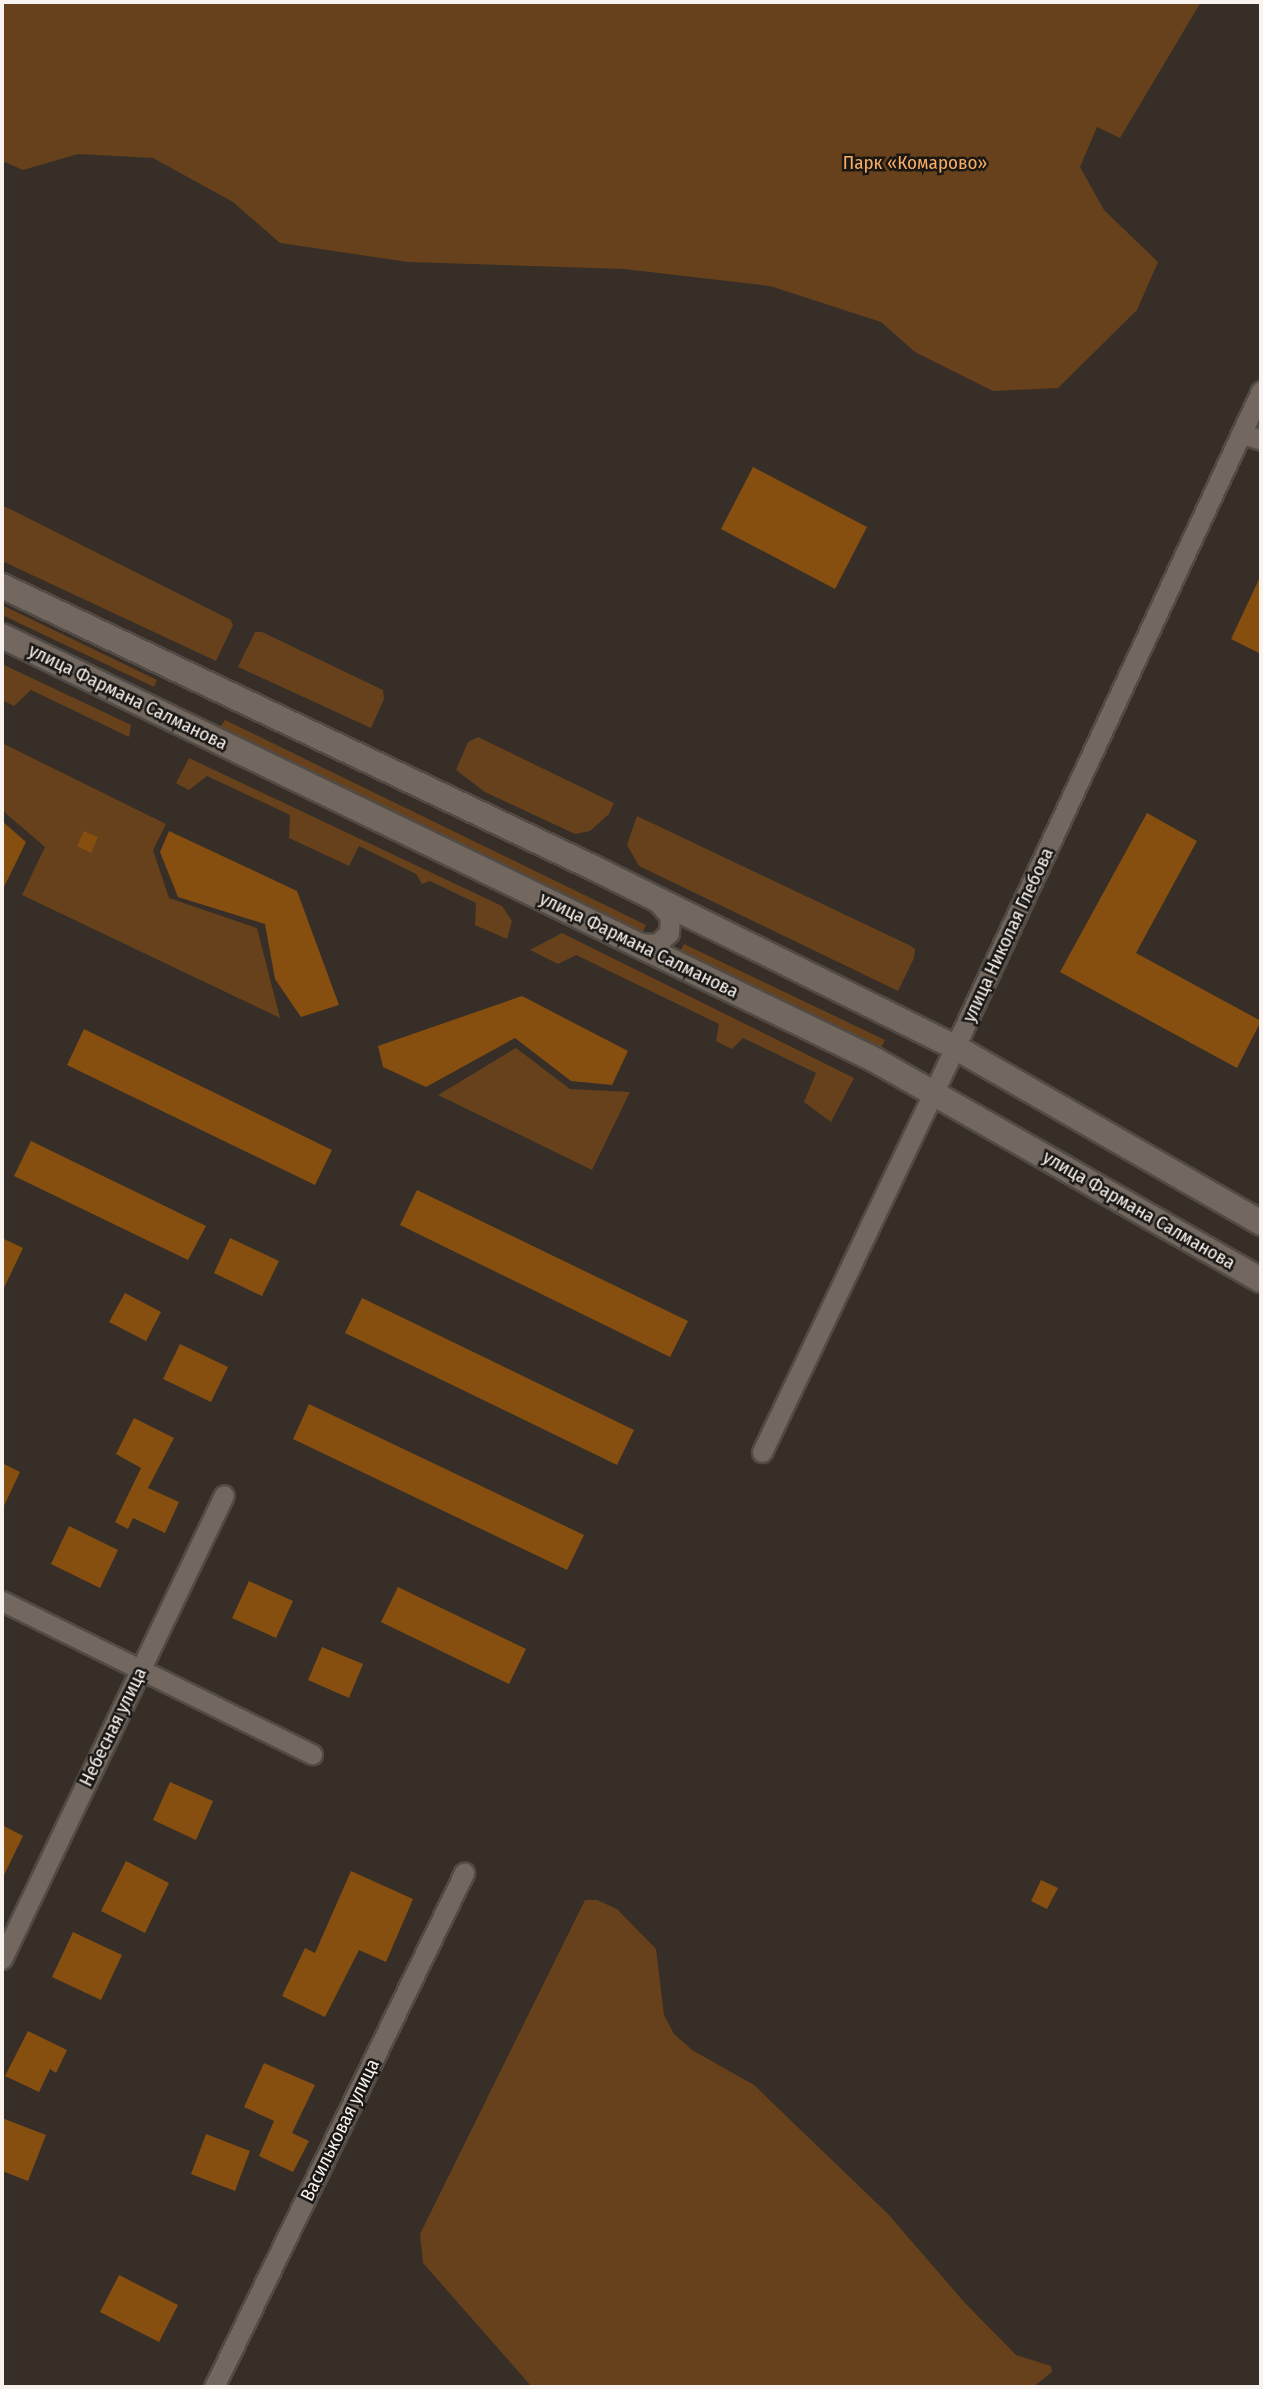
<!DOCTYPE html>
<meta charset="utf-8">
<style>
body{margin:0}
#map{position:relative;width:1263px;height:2389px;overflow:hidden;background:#362e27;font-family:"Fira Sans Condensed",sans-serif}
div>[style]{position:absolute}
.green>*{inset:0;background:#66411b}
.building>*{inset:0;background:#864f10}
.roads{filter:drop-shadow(2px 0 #524b45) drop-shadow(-2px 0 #524b45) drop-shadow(0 2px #524b45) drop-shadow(0 -2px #524b45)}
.minor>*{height:19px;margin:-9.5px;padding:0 9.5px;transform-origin:9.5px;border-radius:9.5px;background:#726860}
.tertiary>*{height:24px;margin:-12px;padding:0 12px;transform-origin:12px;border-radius:12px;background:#726860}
span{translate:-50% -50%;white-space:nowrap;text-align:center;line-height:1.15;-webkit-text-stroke:5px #1a1714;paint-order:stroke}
.park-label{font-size:19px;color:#f8ac63}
.street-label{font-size:19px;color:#f9f3ef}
.frame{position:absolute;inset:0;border:4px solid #f9f3ef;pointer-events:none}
</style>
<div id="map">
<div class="green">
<div style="clip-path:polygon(2px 2px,1201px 2px,1120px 138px,1097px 127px,1080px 167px,1104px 210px,1158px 262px,1137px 310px,1058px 388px,993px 391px,915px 352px,881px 322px,770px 286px,624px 269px,408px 262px,280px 243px,233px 202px,153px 158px,78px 154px,23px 170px,2px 161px)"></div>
<div style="clip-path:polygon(2px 505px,231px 620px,233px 625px,216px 661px,2px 561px)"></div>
<div style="clip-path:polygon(2px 605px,157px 680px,154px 687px,2px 615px)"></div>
<div style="clip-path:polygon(255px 632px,262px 632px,383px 690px,384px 699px,371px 728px,238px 667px)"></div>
<div style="clip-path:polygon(2px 664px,131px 725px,129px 737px,31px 690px,14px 706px,2px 700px)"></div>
<div style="clip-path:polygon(225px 720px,646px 925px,642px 933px,219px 729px)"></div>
<div style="clip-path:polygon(478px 737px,614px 803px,609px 814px,590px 831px,575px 834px,485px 792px,456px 770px,468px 742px)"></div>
<div style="clip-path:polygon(2px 743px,166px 824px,153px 850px,169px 898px,257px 928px,280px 1018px,22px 895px,45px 847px,2px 810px)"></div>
<div style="clip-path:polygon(189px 758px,502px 906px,512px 921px,507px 939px,475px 925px,476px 903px,430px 881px,422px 884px,416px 874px,359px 846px,349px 866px,289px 838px,290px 815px,207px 776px,189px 790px,176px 783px)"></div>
<div style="clip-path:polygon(637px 816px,911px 946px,915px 949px,914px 958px,898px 991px,639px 866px,627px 845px)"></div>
<div style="clip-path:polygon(562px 933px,854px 1078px,831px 1122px,804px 1102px,816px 1073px,743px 1038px,732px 1049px,716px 1041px,719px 1024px,576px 955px,558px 964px,530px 950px)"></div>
<div style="clip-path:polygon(684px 944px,885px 1040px,880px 1050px,681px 950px)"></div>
<div style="clip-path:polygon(516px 1048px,570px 1089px,630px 1092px,592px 1170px,438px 1095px)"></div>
<div style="clip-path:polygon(585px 1900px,597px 1900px,617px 1909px,656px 1949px,664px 2015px,674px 2034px,692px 2050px,754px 2085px,888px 2214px,965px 2303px,1016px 2355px,1051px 2366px,1052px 2372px,1033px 2387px,532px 2387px,423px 2263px,420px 2234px)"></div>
</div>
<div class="building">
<div style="clip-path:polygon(753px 467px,867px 527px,835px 589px,721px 529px)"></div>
<div style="clip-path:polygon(1261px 575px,1261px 654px,1231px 639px)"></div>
<div style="clip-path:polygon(1147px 813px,1197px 841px,1136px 953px,1261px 1021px,1237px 1068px,1060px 972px)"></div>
<div style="clip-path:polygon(2px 821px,26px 842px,2px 891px)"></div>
<div style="clip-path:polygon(84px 831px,98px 837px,91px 853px,77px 846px)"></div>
<div style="clip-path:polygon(169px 831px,297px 891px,339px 1005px,301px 1017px,275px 979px,265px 924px,178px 897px,160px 852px)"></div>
<div style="clip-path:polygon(522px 996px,628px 1051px,612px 1085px,571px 1081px,515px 1038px,426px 1087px,383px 1067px,378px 1046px)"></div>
<div style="clip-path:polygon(84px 1029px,332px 1150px,315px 1185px,67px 1065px)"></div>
<div style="clip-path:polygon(31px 1141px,206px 1226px,188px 1260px,14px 1176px)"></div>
<div style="clip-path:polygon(417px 1190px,688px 1321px,670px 1357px,400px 1225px)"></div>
<div style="clip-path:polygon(2px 1238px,23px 1248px,2px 1292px)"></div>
<div style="clip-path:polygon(230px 1238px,279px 1261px,262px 1296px,214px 1273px)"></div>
<div style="clip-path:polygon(125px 1293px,161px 1312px,146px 1341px,109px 1322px)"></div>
<div style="clip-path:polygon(362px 1298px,634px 1430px,617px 1465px,345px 1333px)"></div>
<div style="clip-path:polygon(180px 1344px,228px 1367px,211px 1402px,163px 1379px)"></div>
<div style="clip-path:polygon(309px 1404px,584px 1535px,567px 1570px,293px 1439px)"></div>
<div style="clip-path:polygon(134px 1418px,174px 1438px,148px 1488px,179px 1502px,165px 1533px,133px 1518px,128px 1529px,115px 1522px,141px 1468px,116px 1454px)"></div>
<div style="clip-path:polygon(2px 1463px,20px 1472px,2px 1510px)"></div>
<div style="clip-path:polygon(69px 1526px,118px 1550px,100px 1588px,51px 1564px)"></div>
<div style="clip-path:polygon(249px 1581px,293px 1601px,276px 1638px,232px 1618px)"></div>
<div style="clip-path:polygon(398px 1587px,526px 1649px,509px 1684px,381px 1622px)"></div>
<div style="clip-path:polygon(322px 1647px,363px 1664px,349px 1698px,308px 1680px)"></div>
<div style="clip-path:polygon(170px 1782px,213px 1801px,196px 1840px,153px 1820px)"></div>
<div style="clip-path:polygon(2px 1825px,23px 1836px,2px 1879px)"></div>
<div style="clip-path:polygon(126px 1861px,169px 1883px,145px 1933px,101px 1911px)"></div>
<div style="clip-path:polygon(351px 1871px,413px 1899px,386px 1962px,359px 1950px,325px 2017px,282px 1996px,305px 1948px,315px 1953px)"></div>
<div style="clip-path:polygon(1041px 1880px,1058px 1888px,1047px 1909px,1031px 1901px)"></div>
<div style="clip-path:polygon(73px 1932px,122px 1955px,101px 2000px,52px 1977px)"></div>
<div style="clip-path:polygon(28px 2031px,67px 2050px,56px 2073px,50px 2069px,39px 2092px,5px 2076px)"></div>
<div style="clip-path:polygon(264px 2063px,315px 2085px,292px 2133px,309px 2141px,293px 2172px,259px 2156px,274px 2121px,244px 2107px)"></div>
<div style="clip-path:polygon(2px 2118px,46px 2135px,28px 2181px,2px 2171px)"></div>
<div style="clip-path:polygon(206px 2134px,250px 2151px,235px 2191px,191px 2174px)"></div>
<div style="clip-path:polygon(119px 2275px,178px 2305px,159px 2342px,100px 2312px)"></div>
</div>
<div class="roads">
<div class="minor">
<div style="left:1243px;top:434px;width:19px;rotate:18deg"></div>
<div style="left:636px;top:943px;width:21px;rotate:3deg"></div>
<div style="left:657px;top:944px;width:16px;rotate:-43deg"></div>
<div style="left:669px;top:933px;width:17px;rotate:-87deg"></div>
<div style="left:670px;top:916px;width:21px;rotate:-133deg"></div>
<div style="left:762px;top:1452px;width:449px;rotate:-64.5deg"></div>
<div style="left:955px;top:1047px;width:724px;rotate:-64.99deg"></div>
<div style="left:2px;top:1601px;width:346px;rotate:26.3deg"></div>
<div style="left:2px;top:1959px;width:514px;rotate:-64.43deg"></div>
<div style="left:214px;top:2387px;width:572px;rotate:-64.06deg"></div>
</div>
<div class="tertiary">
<div style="left:2px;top:586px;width:653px;rotate:25.47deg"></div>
<div style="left:592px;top:867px;width:405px;rotate:26.4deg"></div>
<div style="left:955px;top:1047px;width:353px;rotate:29.9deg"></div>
<div style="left:2px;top:636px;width:971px;rotate:25.9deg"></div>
<div style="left:875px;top:1060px;width:444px;rotate:29.7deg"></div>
</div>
</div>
<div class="park-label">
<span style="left:915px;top:163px">Парк «Комарово»</span>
</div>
<div class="street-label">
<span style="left:128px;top:697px;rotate:26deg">улица Фармана Салманова</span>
<span style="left:1008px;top:935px;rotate:-65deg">улица Николая Глебова</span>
<span style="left:639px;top:945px;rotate:26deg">улица Фармана Салманова</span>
<span style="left:1139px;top:1210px;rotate:30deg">улица Фармана Салманова</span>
<span style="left:113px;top:1727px;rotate:-64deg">Небесная улица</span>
<span style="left:340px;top:2130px;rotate:-64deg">Васильковая улица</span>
</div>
<div class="frame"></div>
</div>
